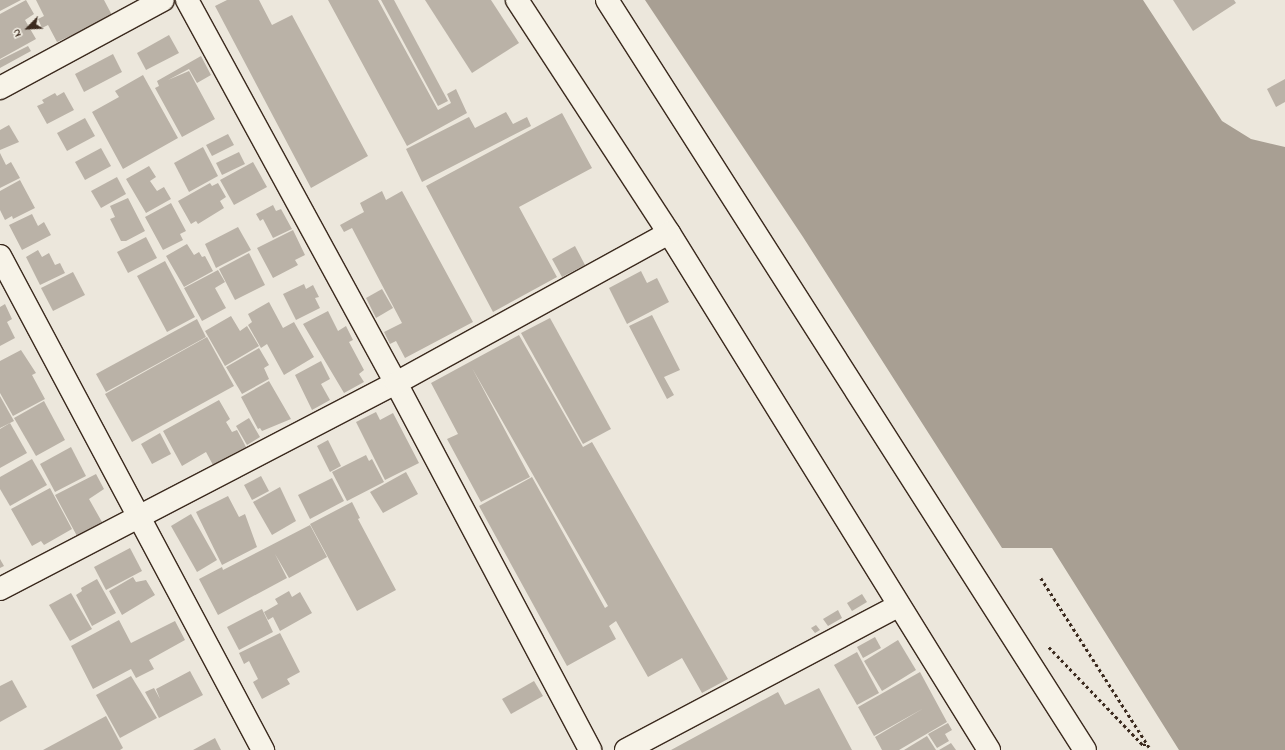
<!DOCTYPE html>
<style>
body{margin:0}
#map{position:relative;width:1285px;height:750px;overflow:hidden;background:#ece7dc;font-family:"Indie Flower",sans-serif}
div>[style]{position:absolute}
.water>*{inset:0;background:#a89f93}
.building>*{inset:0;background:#bab2a7}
.path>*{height:2.5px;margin-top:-1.25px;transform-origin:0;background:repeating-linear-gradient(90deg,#3b2a1e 0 3px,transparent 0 6px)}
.roads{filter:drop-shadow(1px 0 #3b2a1e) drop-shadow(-1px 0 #3b2a1e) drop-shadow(0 1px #3b2a1e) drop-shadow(0 -1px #3b2a1e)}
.minor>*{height:22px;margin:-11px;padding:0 11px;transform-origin:11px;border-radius:11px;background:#f7f3e8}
span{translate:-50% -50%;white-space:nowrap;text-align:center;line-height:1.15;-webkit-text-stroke:3.5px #f7f3e8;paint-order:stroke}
.north{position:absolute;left:8px;top:8px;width:40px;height:40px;-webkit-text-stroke:3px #f7f3e8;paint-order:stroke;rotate:246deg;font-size:11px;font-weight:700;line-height:16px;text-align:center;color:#3b2a1e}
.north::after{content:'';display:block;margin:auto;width:14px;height:18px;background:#3b2a1e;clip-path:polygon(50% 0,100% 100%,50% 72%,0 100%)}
</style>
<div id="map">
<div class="water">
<div style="clip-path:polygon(645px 0,1143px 0,1222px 121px,1251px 139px,1285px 147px,1285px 750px,1179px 750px,1052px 548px,1002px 548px,803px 237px)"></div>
</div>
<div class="building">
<div style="clip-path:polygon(0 0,21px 0,0 11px)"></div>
<div style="clip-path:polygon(26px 0,34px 14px,25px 20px,36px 39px,0 59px,0 14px)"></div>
<div style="clip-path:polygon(36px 0,104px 0,113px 17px,57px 42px,48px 25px,42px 28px,38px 19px,44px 16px)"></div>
<div style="clip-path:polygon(227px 0,259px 0,272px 25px,292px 15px,368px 156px,311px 188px,215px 6px)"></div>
<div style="clip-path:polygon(328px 0,378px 0,438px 110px,451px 103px,447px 94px,456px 89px,467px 113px,407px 146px)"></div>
<div style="clip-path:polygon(381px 0,394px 0,448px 101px,438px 106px)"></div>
<div style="clip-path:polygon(425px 0,491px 0,519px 43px,472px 73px)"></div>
<div style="clip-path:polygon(1173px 0,1234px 0,1236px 3px,1193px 31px)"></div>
<div style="clip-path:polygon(169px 35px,179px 53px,146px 70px,137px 53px)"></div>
<div style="clip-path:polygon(28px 46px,31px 51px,0 68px,0 60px)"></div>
<div style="clip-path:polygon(113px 54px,122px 72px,84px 92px,75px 74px)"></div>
<div style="clip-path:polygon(201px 56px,211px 75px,197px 83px,189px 69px,168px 80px,189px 71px,215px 119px,182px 137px,155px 88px,159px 86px,157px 81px)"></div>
<div style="clip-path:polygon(143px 75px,178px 138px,123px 169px,92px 112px,119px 97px,115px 91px)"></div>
<div style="clip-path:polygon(1285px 79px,1285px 102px,1276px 107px,1267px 89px)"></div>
<div style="clip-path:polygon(64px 92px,74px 110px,47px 124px,37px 106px,44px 103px,42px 100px,55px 93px,57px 96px)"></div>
<div style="clip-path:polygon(506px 112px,513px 124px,527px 117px,531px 126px,422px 182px,406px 149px,469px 117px,475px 128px)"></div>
<div style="clip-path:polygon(562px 113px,592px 168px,519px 207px,557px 277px,493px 312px,426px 186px)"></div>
<div style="clip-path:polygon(85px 118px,95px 136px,67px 151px,57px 133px)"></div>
<div style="clip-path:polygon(9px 125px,19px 142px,0 150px,0 130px)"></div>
<div style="clip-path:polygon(228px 134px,234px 145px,212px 156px,206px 145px)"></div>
<div style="clip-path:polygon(203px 147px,218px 176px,189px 192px,174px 163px)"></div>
<div style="clip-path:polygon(101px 148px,111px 166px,85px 180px,75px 162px)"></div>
<div style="clip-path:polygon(239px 152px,245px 164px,222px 175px,216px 163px)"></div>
<div style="clip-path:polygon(0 153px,6px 165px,11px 162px,20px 178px,0 188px)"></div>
<div style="clip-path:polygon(253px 162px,267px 187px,234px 205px,220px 180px)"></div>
<div style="clip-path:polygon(149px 166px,156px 177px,150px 181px,157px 191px,164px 187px,171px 199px,146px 213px,126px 179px)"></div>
<div style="clip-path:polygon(117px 177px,126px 194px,101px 208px,91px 191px)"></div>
<div style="clip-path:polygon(20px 180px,35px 208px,13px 219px,12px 216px,5px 220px,0 210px,0 191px)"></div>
<div style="clip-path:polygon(210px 183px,212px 186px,218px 183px,226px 197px,220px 201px,224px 208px,198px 224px,196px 221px,191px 224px,178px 201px)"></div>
<div style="clip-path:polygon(382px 191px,386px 200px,402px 191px,473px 322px,405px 358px,396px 341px,390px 344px,384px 332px,402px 323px,352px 228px,344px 232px,340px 225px,364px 212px,360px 203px)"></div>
<div style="clip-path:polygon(128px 198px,145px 231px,126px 241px,121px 241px,110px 219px,115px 217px,110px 206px)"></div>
<div style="clip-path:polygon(171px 203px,186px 231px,180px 234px,183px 240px,163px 250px,145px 217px)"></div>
<div style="clip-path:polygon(273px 205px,276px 211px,281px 209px,292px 229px,273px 238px,263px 219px,260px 221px,256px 214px)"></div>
<div style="clip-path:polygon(32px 214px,38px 226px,44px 222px,51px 235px,22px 250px,9px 225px)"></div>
<div style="clip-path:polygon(238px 227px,251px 250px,216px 268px,205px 244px)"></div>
<div style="clip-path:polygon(293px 230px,305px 255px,295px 260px,298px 265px,273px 278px,257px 248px)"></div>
<div style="clip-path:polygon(146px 237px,157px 258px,128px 273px,117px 252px)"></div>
<div style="clip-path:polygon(187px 244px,194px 255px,199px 252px,202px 257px,205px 256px,213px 271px,184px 287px,166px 256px)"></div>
<div style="clip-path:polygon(575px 246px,585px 265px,562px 277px,552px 259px)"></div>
<div style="clip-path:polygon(38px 250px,42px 257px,49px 253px,55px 265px,60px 263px,65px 273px,40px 285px,26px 257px)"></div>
<div style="clip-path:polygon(249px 253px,265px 285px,235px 300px,219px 269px)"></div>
<div style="clip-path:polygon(165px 261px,195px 317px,167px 332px,137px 276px)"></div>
<div style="clip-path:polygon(218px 270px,225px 282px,215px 288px,226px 308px,202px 321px,184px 288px)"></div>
<div style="clip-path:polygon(641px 271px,647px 283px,657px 278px,669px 302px,627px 324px,609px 288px)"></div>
<div style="clip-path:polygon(73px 272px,85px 295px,53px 311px,41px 288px)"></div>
<div style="clip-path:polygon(304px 284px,306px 289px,313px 285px,319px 297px,315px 298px,320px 308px,296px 320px,283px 294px)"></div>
<div style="clip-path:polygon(382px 289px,393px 308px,376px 318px,366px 298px)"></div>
<div style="clip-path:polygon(269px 302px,283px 328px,294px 322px,314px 357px,284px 375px,267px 344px,261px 348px,248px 325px,252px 322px,248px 314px)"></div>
<div style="clip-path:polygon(5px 304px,12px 319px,7px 322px,15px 338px,0 346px,0 307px)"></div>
<div style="clip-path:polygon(328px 311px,338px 331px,346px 326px,353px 340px,349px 342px,364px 370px,359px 374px,364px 382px,344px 393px,303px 324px)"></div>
<div style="clip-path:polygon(652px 315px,680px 370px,664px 377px,674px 395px,667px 399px,629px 326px)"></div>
<div style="clip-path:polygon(231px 316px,240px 331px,247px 326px,259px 346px,225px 366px,205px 331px)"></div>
<div style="clip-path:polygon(550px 318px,611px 429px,583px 444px,521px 333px)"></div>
<div style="clip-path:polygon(197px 319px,206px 337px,106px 392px,96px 374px)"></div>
<div style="clip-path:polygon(519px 335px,583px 447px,592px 442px,728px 679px,702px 693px,682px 658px,648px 677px,616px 621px,609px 626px,616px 639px,567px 666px,479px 506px,532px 477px,605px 608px,608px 606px,472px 368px,530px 477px,481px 502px,447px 439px,458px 434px,431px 383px)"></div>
<div style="clip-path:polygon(207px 337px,234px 386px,132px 442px,105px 394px)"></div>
<div style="clip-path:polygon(259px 348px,269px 365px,264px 368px,269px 379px,242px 394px,226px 367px)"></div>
<div style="clip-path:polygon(21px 350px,36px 373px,32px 375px,45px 399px,13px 416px,0 393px,0 361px)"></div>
<div style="clip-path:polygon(321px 361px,330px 379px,321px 384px,330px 400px,312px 410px,295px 375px)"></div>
<div style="clip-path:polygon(269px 381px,291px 419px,262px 431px,260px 428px,258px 429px,241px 397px)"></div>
<div style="clip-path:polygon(0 396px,14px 421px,0 428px)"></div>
<div style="clip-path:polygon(219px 400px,230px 419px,226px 422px,232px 432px,237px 430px,246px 447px,213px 465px,206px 452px,182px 466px,163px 431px)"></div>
<div style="clip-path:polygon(44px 401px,65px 440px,36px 456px,14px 418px)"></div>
<div style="clip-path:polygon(376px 412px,380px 420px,393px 413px,419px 463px,385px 480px,356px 422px)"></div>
<div style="clip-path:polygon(249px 418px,260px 437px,247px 445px,236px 426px)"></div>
<div style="clip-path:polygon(10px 423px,27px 453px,0 468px,0 429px)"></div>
<div style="clip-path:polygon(160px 433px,171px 454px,152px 464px,141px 444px)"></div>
<div style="clip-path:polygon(328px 440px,341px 466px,330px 472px,317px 446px)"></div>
<div style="clip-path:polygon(71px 447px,86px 476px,55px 492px,40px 464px)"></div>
<div style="clip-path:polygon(366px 455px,369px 461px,372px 459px,384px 482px,347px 501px,332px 472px)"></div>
<div style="clip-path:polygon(32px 459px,47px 485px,10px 506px,0 489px,0 477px)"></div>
<div style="clip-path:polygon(406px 472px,418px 494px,383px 513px,370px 492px)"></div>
<div style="clip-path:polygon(96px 474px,104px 489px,89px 499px,102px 522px,77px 536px,55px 495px)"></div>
<div style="clip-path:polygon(261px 476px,269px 491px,252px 500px,244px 485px)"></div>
<div style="clip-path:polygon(332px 478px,344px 501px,310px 519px,298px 495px)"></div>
<div style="clip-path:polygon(280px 487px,296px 521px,272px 535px,253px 502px)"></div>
<div style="clip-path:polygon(50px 488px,72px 529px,44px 545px,41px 541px,32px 546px,11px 509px)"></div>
<div style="clip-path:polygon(228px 496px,239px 517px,245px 514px,257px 547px,222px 565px,196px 512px)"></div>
<div style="clip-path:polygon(352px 502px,360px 518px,358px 519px,396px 590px,357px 611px,310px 524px)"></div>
<div style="clip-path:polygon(191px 514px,217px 560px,197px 572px,171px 526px)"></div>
<div style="clip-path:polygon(310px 525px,327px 557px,289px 578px,275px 554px,287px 578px,218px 615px,199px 579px,222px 567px,223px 570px)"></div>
<div style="clip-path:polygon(130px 548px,142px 571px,106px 590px,94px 567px)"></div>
<div style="clip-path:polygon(0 559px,4px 566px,0 568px)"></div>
<div style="clip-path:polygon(133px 577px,136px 582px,146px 580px,155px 595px,122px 615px,109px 591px)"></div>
<div style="clip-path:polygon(97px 579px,116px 613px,92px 626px,76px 595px,82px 591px,81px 588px)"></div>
<div style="clip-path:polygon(289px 591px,292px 597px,300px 592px,312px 613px,280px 631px,273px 617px,268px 620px,264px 612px,278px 604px,275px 599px)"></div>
<div style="clip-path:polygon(71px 593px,92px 629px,70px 641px,49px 605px)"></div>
<div style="clip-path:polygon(862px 594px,867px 602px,852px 611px,847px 603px)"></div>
<div style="clip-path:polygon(262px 609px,273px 632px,239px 650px,227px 627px)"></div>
<div style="clip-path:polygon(838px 610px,842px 618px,828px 626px,823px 619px)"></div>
<div style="clip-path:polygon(119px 620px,131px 643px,175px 621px,185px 640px,149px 660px,154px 669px,136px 678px,131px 669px,93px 689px,71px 646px)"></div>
<div style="clip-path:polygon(816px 625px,820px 630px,815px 633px,811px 628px)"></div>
<div style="clip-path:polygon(280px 633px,300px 672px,287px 679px,290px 684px,262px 699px,253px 682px,258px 679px,249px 661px,244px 664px,239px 653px)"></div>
<div style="clip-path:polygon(875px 637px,881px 648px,863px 658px,857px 647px)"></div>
<div style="clip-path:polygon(898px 640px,916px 670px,882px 691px,864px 661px)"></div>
<div style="clip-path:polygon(857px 652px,879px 693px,857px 705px,834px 665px)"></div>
<div style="clip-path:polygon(190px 671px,203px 695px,159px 718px,145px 692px,154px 688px,160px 699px,156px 689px)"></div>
<div style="clip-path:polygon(920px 672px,947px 722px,899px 750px,882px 750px,875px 737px,924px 708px,874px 736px,858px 707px)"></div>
<div style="clip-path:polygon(131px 676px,157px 718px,120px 738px,96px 695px)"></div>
<div style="clip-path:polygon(12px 680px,27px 707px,0 722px,0 686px)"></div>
<div style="clip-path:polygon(534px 681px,543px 696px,511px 714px,502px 699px)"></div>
<div style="clip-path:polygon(819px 688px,852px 750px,671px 750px,778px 692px,785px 705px)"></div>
<div style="clip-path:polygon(106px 716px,123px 748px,120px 750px,43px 750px)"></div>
<div style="clip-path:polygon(948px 723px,952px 730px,945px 734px,949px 741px,937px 748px,928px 734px)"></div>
<div style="clip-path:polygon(927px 736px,936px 750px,904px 750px)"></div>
<div style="clip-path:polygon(215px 738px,221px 750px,193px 750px)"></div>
<div style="clip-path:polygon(951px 743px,956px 750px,939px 750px)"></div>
</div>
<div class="path">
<div style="left:1041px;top:578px;width:204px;rotate:57.4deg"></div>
<div style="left:1049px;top:647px;width:136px;rotate:46.2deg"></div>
<div style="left:1143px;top:745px;width:5px"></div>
</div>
<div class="roads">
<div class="minor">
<div style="left:187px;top:0;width:436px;rotate:61.4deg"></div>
<div style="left:396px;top:383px;width:415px;rotate:62.1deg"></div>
<div style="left:517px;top:0;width:278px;rotate:56.9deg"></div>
<div style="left:669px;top:233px;width:608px;rotate:58.24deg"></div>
<div style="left:607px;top:0;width:889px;rotate:57.49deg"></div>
<div style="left:0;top:88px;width:185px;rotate:-28.4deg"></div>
<div style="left:0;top:256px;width:560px;rotate:61.97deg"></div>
<div style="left:0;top:589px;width:446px;rotate:-27.5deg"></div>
<div style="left:396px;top:383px;width:311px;rotate:-28.8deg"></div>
<div style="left:626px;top:750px;width:308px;rotate:-27.9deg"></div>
</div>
</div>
<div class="north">N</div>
</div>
